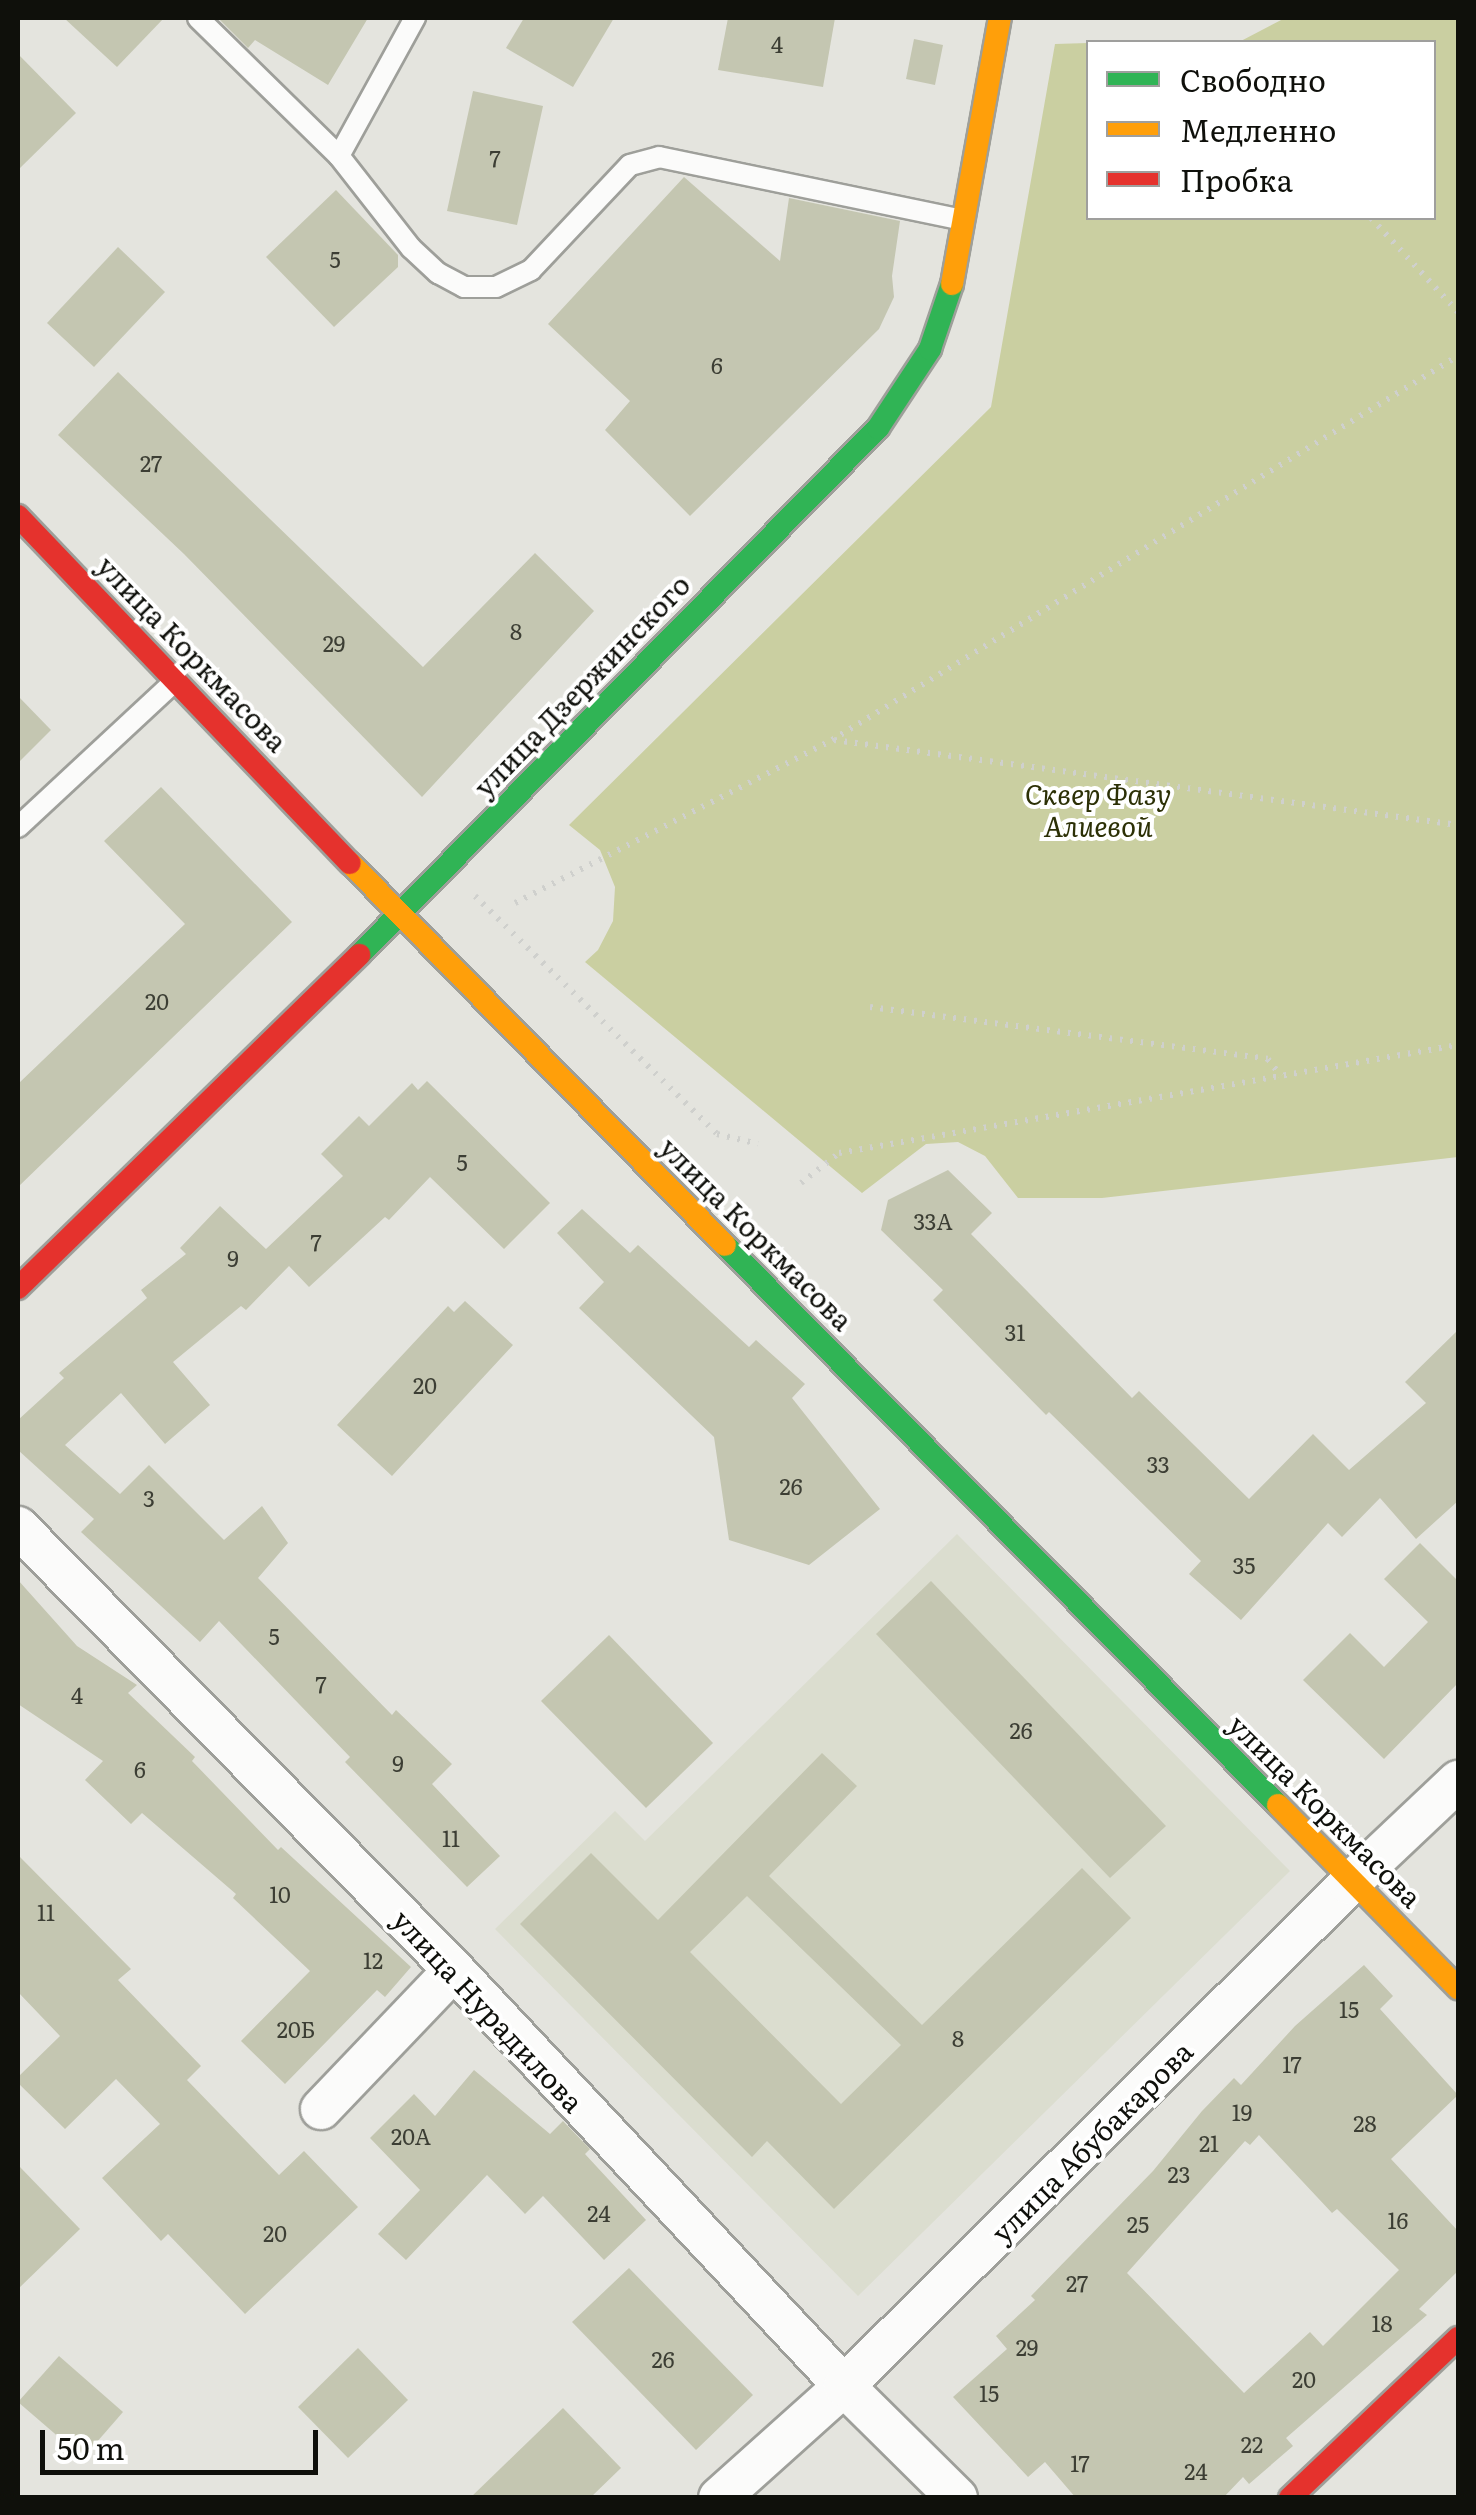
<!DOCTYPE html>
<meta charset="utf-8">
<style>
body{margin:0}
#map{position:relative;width:1476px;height:2515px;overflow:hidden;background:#e4e4de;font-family:Literata,serif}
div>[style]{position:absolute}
.built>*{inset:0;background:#dbddcf}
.green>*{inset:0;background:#cacfa1}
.building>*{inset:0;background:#c4c6b1}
.path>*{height:6px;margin-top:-3px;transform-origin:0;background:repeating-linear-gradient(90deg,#cfd0cd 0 2.5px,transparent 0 10.5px)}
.roads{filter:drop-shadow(2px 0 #9e9f9a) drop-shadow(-2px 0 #9e9f9a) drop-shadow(0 2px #9e9f9a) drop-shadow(0 -2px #9e9f9a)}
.lane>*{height:20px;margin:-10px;padding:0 10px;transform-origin:10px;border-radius:10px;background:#fbfbfa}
.street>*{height:40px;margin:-20px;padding:0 20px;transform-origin:20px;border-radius:20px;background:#fbfbfa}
.fast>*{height:22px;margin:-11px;padding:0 11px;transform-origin:11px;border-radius:11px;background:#30b455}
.slow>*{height:22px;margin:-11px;padding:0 11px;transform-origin:11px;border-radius:11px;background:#ff9f0a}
.jam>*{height:22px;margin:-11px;padding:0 11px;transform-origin:11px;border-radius:11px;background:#e5322d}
span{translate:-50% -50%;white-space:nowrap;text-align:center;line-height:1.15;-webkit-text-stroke:8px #fff;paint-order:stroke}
.number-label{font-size:22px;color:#3c3e34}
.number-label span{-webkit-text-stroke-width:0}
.street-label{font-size:28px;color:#0f100b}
.park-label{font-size:28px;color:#2c3006;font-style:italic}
.frame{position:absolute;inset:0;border:20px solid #0f100b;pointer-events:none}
.legend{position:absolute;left:1086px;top:40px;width:350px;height:180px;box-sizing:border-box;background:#fff;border:2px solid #9f9f9d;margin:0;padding:12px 18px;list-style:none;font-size:30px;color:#0f100b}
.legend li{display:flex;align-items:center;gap:20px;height:50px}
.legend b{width:50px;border:2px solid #9f9f9d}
.scale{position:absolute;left:40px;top:2430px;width:278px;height:45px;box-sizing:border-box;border:5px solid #0f100b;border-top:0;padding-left:12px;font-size:30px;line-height:35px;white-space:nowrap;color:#0f100b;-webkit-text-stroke:8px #fff;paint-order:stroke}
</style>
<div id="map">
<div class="built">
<div style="clip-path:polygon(957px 1534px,1290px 1871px,858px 2296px,495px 1929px,615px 1811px,645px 1841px)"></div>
</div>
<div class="green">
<div style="clip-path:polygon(1285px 18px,1458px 18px,1458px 1157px,1102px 1198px,1018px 1198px,985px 1156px,958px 1142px,926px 1144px,862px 1193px,585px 962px,598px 950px,613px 921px,615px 887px,600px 850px,569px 825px,991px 407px,1055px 44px,1088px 43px,1088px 218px,1434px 218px,1434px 42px,1239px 42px)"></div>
</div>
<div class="building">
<div style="clip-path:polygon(64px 18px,164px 18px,117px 67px)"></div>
<div style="clip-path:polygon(218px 18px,368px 18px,328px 85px,255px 40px,248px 48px)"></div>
<div style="clip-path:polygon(524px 18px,614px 18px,573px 87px,506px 48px)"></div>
<div style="clip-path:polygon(728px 18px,835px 18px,823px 87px,718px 70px)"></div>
<div style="clip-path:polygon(914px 39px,943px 45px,935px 85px,906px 79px)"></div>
<div style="clip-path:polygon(18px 54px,76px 113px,18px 170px)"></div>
<div style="clip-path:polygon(473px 91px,543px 106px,517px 225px,447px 211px)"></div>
<div style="clip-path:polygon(684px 177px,780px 261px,789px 198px,900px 221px,892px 276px,894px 297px,879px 329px,690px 516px,605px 430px,630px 401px,548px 324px)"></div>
<div style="clip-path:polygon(336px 190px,398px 255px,398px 267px,334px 327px,266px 257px)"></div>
<div style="clip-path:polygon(118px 247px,165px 292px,94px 367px,47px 323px)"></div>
<div style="clip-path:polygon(118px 372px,423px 667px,535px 553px,594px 611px,422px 797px,184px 554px,58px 435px)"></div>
<div style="clip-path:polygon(18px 696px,51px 730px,18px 763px)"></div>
<div style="clip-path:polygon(161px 787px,292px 922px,18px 1187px,18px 1084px,185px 924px,104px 841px)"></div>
<div style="clip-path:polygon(427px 1081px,550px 1203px,504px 1249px,430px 1177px,389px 1220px,385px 1217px,309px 1287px,289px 1266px,246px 1310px,241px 1306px,173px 1362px,210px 1405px,165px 1444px,121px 1393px,65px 1445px,120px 1494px,149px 1465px,224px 1540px,262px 1506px,288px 1543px,258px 1578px,392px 1715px,396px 1710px,452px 1764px,432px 1784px,500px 1856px,467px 1887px,345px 1762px,350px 1757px,219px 1621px,200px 1642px,81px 1532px,94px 1519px,18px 1450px,18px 1420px,64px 1378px,59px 1373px,147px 1298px,141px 1290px,186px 1254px,180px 1248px,220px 1206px,266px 1249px,343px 1176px,321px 1154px,359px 1116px,369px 1126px,412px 1083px,418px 1090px)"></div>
<div style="clip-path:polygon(948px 1170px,992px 1213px,971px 1234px,1132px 1398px,1139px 1391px,1249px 1499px,1313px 1434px,1349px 1470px,1426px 1403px,1405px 1382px,1458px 1330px,1458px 1501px,1416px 1539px,1380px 1498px,1342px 1537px,1328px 1523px,1241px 1620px,1189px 1574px,1201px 1561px,1049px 1412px,1046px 1415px,933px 1300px,943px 1290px,881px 1230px,888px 1200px)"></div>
<div style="clip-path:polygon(582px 1209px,630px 1253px,638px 1245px,749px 1347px,756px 1340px,805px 1384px,792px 1398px,880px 1509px,809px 1565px,729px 1540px,714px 1437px,579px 1308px,604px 1282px,557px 1233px)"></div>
<div style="clip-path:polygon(465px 1301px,513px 1345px,392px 1476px,337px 1425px,448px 1306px,454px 1312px)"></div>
<div style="clip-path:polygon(1420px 1543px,1458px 1581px,1458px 1683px,1384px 1759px,1303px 1680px,1350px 1633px,1384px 1667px,1428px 1622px,1384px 1579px)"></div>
<div style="clip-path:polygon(18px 1580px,77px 1646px,137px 1685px,128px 1693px,195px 1757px,192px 1761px,278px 1850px,281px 1847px,411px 1967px,385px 1997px,377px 1990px,285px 2084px,241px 2041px,310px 1971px,233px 1898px,236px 1894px,142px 1813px,131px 1824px,85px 1780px,103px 1761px,18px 1704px)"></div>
<div style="clip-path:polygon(931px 1581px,1166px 1826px,1110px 1878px,876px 1634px)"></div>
<div style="clip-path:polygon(609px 1635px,713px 1743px,646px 1808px,541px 1701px)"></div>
<div style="clip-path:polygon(evenodd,822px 1753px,857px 1786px,769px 1876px,922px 2025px,1082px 1868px,1131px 1918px,834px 2209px,767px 2141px,752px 2157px,520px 1924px,591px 1853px,658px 1920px,822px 1753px,747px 1896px,901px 2045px,841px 2104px,690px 1952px,747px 1896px)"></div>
<div style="clip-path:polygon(18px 1855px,131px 1969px,118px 1980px,201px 2066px,187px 2080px,279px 2175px,304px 2151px,358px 2207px,245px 2314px,168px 2234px,161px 2241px,102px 2178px,160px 2124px,116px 2079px,65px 2129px,18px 2083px,18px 2077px,60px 2036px,18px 1992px)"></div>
<div style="clip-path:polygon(evenodd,1364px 1965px,1393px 1996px,1380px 2009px,1458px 2095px,1391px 2159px,1458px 2231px,1458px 2271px,1419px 2309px,1427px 2315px,1286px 2438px,1293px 2446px,1249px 2484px,1243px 2477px,1223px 2498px,1076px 2498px,1045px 2462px,1028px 2477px,953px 2397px,1007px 2349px,996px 2336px,1035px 2300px,1031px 2296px,1153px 2171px,1202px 2111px,1234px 2078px,1241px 2085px,1295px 2026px,1364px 1965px,1259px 2135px,1332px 2213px,1337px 2209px,1399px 2270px,1323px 2346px,1310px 2332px,1244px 2393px,1127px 2273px,1245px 2141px,1250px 2145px,1259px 2135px)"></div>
<div style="clip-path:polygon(474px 2070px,550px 2134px,563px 2121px,590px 2149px,585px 2154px,646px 2220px,604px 2260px,543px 2196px,525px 2214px,487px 2175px,406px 2260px,378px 2234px,420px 2190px,370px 2138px,414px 2094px,435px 2116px)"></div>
<div style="clip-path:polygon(18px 2165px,80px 2229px,18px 2289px)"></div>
<div style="clip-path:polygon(629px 2268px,753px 2395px,696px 2450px,572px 2322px)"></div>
<div style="clip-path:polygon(358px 2348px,408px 2400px,348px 2458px,298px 2407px)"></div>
<div style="clip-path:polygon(59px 2356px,123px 2412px,83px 2458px,18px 2402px)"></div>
<div style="clip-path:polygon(563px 2408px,621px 2468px,590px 2498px,470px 2498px)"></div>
</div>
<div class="path">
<div style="left:1371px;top:218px;width:128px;rotate:47.2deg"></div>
<div style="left:834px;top:740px;width:630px;rotate:7.76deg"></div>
<div style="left:475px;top:896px;width:339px;rotate:44.5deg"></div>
<div style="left:717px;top:1134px;width:42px;rotate:13.7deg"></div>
<div style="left:515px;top:903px;width:356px;rotate:-27.2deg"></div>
<div style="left:832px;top:740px;width:734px;rotate:-31.53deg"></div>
<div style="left:870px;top:1007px;width:401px;rotate:7.4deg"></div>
<div style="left:1268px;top:1059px;width:21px;rotate:53deg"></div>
<div style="left:801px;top:1183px;width:48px;rotate:-38.3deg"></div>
<div style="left:839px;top:1153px;width:628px;rotate:-9.9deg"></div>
</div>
<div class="roads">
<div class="lane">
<div style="left:198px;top:18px;width:197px;rotate:44.4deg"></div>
<div style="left:339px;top:156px;width:158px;rotate:-61.2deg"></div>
<div style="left:339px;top:156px;width:117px;rotate:52deg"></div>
<div style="left:411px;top:248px;width:37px;rotate:43deg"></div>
<div style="left:438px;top:273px;width:30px;rotate:28deg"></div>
<div style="left:464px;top:287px;width:32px"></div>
<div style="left:496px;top:287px;width:39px;rotate:-26deg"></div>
<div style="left:531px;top:270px;width:144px;rotate:-46.7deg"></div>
<div style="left:630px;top:165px;width:30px;rotate:-15deg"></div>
<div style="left:659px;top:157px;width:309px;rotate:11.7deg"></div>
<div style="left:18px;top:827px;width:212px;rotate:-42.9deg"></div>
</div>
<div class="street">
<div style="left:18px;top:1527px;width:622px;rotate:45.46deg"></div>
<div style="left:454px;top:1970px;width:570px;rotate:46.85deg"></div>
<div style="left:844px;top:2386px;width:159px;rotate:44.7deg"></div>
<div style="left:321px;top:2109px;width:192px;rotate:-46.3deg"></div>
<div style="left:719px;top:2498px;width:168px;rotate:-41.9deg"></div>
<div style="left:844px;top:2386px;width:712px;rotate:-44.83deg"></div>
<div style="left:1349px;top:1884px;width:150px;rotate:-43.4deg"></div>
</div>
<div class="fast">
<div style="left:359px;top:955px;width:740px;rotate:-45.44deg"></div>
<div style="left:878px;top:428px;width:95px;rotate:-56.6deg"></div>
<div style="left:930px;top:349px;width:69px;rotate:-71.3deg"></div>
<div style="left:725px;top:1245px;width:787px;rotate:45.36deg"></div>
</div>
<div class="slow">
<div style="left:952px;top:284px;width:270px;rotate:-79.8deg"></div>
<div style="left:350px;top:863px;width:535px;rotate:45.53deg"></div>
<div style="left:1278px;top:1805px;width:257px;rotate:45.5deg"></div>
</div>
<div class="jam">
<div style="left:18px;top:516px;width:480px;rotate:46.3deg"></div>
<div style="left:18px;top:1288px;width:477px;rotate:-44.3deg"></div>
<div style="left:1290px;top:2498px;width:232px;rotate:-43.6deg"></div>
</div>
</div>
<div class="number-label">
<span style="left:777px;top:44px">4</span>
<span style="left:495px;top:158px">7</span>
<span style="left:335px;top:259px">5</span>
<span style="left:717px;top:365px">6</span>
<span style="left:151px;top:463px">27</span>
<span style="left:516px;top:631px">8</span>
<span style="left:334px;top:643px">29</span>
<span style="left:157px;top:1001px">20</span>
<span style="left:462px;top:1162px">5</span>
<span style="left:933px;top:1221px">33А</span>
<span style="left:316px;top:1242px">7</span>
<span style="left:233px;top:1258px">9</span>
<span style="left:1015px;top:1332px">31</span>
<span style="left:425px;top:1385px">20</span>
<span style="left:1158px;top:1464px">33</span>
<span style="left:791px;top:1486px">26</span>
<span style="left:149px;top:1498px">3</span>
<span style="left:1244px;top:1565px">35</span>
<span style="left:274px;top:1636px">5</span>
<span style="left:321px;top:1684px">7</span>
<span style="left:77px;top:1695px">4</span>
<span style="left:1021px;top:1730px">26</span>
<span style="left:398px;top:1763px">9</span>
<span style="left:140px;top:1769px">6</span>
<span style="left:451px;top:1838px">11</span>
<span style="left:280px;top:1894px">10</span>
<span style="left:46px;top:1912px">11</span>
<span style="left:373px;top:1960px">12</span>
<span style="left:1349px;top:2009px">15</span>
<span style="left:296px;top:2029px">20Б</span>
<span style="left:958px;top:2038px">8</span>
<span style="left:1292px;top:2064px">17</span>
<span style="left:1242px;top:2112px">19</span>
<span style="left:1365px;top:2123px">28</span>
<span style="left:411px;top:2136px">20А</span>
<span style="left:1209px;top:2143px">21</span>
<span style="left:1179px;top:2174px">23</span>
<span style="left:599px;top:2213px">24</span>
<span style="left:1398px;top:2220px">16</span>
<span style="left:1138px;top:2224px">25</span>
<span style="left:275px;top:2233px">20</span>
<span style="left:1077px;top:2283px">27</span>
<span style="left:1382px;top:2323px">18</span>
<span style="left:1027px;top:2347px">29</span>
<span style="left:663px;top:2359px">26</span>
<span style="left:1304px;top:2379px">20</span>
<span style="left:989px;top:2393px">15</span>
<span style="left:1252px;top:2444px">22</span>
<span style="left:1080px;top:2463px">17</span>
<span style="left:1196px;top:2471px">24</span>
</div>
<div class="street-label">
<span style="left:193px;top:653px;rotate:46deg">улица Коркмасова</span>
<span style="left:581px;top:685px;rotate:-46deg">улица Дзержинского</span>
<span style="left:757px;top:1233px;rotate:45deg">улица Коркмасова</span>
<span style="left:1326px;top:1810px;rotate:45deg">улица Коркмасова</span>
<span style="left:489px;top:2010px;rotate:47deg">улица Нурадилова</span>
<span style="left:1091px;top:2141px;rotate:-45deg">улица Абубакарова</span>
</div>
<div class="park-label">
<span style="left:1098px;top:809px">Сквер Фазу<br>Алиевой</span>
</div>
<div class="frame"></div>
<ul class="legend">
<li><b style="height:12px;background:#30b455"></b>Свободно</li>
<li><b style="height:12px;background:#ff9f0a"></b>Медленно</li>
<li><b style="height:12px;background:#e5322d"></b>Пробка</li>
</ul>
<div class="scale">50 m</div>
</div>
